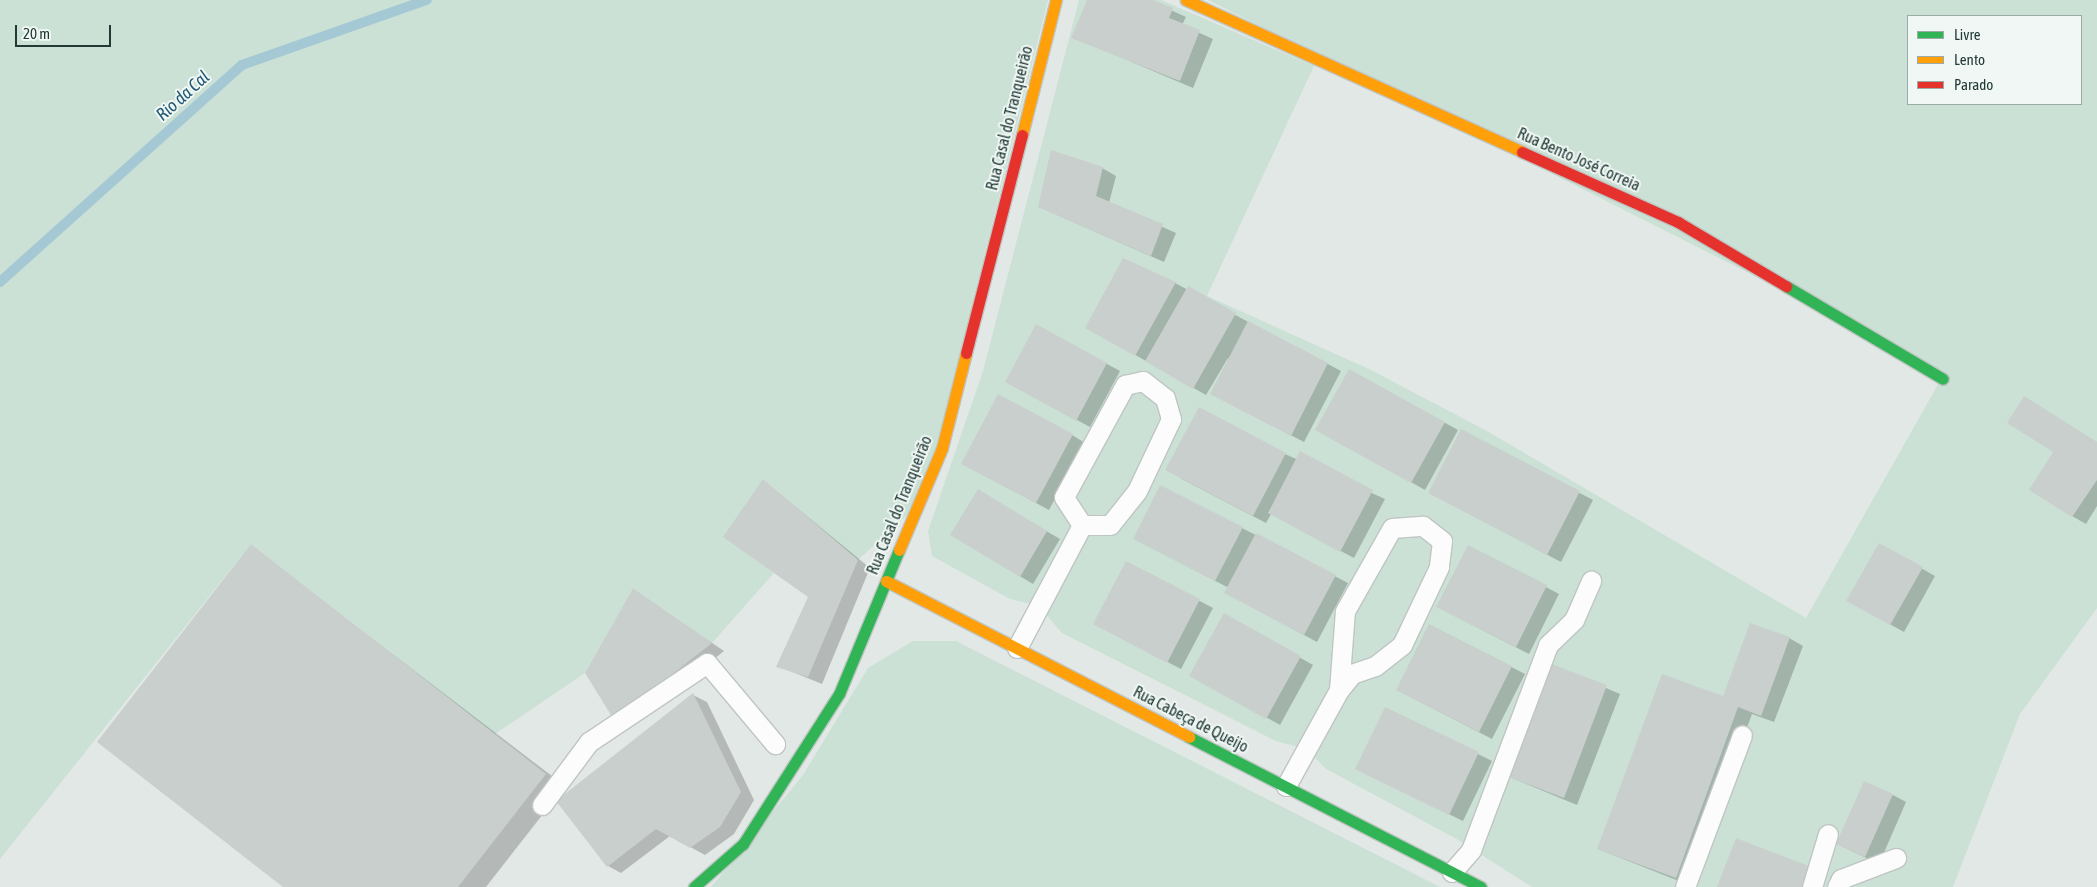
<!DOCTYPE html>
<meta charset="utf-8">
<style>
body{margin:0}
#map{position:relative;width:2097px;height:887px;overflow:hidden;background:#e2e8e6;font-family:"Asap Condensed",sans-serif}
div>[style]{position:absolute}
.green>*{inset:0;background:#cbe1d5}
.shadow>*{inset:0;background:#0003}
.stream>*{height:10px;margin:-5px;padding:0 5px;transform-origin:5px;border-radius:5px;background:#a4c8d4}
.building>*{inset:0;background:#c9cfcd}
.roads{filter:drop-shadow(1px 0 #bfc5c3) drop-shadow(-1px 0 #bfc5c3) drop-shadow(0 1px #bfc5c3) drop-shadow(0 -1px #bfc5c3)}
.lane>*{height:19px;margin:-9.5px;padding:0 9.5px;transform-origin:9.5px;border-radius:9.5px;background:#fbfcfb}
.fast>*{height:11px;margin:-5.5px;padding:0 5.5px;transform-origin:5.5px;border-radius:5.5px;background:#30b455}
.slow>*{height:11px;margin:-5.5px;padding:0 5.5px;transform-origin:5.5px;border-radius:5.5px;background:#ff9f0a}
.jam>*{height:11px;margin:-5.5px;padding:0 5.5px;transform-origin:5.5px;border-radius:5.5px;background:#e5322d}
span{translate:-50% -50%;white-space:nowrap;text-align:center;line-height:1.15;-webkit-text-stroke:4px #f0f7f4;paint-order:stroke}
.street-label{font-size:16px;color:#213a36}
.water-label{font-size:18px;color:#1f5973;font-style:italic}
.legend{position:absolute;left:1907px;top:15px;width:175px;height:90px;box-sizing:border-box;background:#f0f7f4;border:1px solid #9daba8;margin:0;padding:6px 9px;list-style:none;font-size:15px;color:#213a36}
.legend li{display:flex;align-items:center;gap:10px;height:25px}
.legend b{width:25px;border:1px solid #9daba8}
.scale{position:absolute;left:15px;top:25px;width:96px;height:22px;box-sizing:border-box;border:2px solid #213a36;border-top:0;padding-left:6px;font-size:15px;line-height:18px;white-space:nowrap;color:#213a36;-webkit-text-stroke:4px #f0f7f4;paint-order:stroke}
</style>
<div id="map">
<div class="green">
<div style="clip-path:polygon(0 0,1048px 0,937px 445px,907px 515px,858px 560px,763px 479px,724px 537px,774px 573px,712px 643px,633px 588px,585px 673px,495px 734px,251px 544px,0 859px)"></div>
<div style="clip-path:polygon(evenodd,1079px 0,1161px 0,1314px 66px,1207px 296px,1369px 369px,1487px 431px,1806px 618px,1945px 372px,1208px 0,2097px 0,2097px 608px,2020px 714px,1953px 887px,1532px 887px,1455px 838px,1326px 769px,1306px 749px,1276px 741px,1062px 633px,1039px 606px,1010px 599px,932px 556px,928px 531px,983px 371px,1079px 0,1908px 16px,2081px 16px,2081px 104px,1908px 104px,1908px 16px)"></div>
<div style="clip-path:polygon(913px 641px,956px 641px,1440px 887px,711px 887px,803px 775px,868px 668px)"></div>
</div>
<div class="shadow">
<div style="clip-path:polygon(1088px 0,1149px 0,1186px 17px,1182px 25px,1213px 39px,1193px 88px,1073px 37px)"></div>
<div style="clip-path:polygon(1102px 168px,1116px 176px,1109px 203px,1176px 233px,1164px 262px,1039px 207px)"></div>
<div style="clip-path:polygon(1175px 283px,1341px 371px,1304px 442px,1225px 401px,1228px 358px,1206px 395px,1086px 327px)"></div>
<div style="clip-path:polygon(1037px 326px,1120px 371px,1090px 427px,1019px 389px)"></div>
<div style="clip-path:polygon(1349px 370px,1458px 430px,1425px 490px,1330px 437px)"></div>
<div style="clip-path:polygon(1461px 431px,1593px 500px,1561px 562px,1443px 500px)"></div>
<div style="clip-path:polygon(1072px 435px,1085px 443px,1049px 510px,976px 471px)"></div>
<div style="clip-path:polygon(2097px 442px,2097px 506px,2086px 524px,2072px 516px)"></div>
<div style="clip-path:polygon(1285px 454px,1385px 499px,1354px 558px,1271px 514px,1266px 523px,1180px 478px)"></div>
<div style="clip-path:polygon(763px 480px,870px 568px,822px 684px,778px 666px,809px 597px)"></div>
<div style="clip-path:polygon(978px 491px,1060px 539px,1033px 584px,952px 535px)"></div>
<div style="clip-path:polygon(1242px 528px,1348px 583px,1317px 642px,1239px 600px,1229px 588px,1148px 546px)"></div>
<div style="clip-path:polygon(1880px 545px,1935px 576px,1904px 632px,1848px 601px)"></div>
<div style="clip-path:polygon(251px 546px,565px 786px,486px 887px,285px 887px)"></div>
<div style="clip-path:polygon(1126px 562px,1213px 608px,1181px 669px,1108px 631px)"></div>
<div style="clip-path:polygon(1546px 587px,1559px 594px,1529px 654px,1451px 614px)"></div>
<div style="clip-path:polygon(634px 590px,724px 651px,629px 727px,615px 719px)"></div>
<div style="clip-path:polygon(1224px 615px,1313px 665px,1280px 725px,1191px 675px)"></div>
<div style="clip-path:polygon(1429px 625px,1525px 674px,1492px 739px,1397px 690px)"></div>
<div style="clip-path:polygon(1789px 638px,1803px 646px,1774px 722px,1752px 714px,1689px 885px,1598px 849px,1724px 698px)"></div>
<div style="clip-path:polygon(1550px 664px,1620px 694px,1577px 805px,1507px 776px)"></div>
<div style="clip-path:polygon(693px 695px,707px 702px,754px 800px,734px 834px,705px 855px,670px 836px,621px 873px,608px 866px)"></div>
<div style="clip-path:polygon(1386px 708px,1492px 761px,1463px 821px,1370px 776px)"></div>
<div style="clip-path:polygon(1893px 795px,1906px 802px,1879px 864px,1837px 844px)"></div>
</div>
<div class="stream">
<div style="left:0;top:282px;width:325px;rotate:-41.9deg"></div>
<div style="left:242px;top:65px;width:196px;rotate:-19.4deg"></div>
</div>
<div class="building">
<div style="clip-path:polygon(1087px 0,1153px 0,1173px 8px,1169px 18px,1200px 30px,1180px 81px,1071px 38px)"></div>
<div style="clip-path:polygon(1051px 150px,1103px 167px,1096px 196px,1163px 224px,1151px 256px,1038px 207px)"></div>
<div style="clip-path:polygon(1123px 258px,1176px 282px,1135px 356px,1085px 328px)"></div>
<div style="clip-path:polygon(1188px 286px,1236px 313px,1193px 389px,1145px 361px)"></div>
<div style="clip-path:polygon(1248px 321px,1328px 363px,1291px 436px,1210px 394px)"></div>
<div style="clip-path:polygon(1036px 324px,1107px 363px,1076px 421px,1005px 382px)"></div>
<div style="clip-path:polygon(1349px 369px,1445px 422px,1411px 483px,1315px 430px)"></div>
<div style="clip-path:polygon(998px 394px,1073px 434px,1036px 503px,961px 464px)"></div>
<div style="clip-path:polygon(2024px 396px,2097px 442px,2097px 480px,2072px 517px,2029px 490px,2053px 452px,2007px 423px)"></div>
<div style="clip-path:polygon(1199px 407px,1286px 453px,1253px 516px,1165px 470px)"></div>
<div style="clip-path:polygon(1461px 429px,1580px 491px,1547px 555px,1428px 493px)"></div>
<div style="clip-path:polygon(1300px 451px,1373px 490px,1340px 552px,1268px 513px)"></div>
<div style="clip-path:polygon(763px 479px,858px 560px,808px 677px,776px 667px,808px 597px,723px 537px)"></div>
<div style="clip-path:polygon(1160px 485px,1243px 527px,1215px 581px,1133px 539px)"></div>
<div style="clip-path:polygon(978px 489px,1047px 531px,1020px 577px,950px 535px)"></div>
<div style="clip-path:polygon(1256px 533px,1336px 575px,1304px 635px,1224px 593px)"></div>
<div style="clip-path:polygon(1879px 543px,1923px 567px,1890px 625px,1846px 601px)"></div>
<div style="clip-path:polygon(251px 544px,546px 774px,458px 887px,283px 887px,97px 742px)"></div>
<div style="clip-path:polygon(1468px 545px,1547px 585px,1516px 647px,1436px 607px)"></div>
<div style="clip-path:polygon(1126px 561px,1200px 599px,1167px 663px,1093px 624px)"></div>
<div style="clip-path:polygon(633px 588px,712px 643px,614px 720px,585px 673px)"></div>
<div style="clip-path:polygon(1224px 613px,1301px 656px,1266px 719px,1189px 676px)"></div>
<div style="clip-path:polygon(1750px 623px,1790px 637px,1761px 716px,1738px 707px,1676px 878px,1597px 849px,1662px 674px,1723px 696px)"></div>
<div style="clip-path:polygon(1429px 624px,1512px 666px,1479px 732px,1396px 690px)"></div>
<div style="clip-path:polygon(1549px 663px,1607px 685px,1564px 798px,1506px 776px)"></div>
<div style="clip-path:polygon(693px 693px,741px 792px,720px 827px,690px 848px,656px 829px,607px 867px,556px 801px)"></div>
<div style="clip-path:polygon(1385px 707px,1479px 752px,1449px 815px,1355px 769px)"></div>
<div style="clip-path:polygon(1864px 781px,1893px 794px,1865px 857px,1836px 844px)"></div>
<div style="clip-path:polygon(1736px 838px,1811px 867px,1803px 887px,1717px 887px)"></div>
</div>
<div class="roads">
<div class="lane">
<div style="left:1017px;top:648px;width:139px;rotate:-62.1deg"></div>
<div style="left:1082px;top:525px;width:33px;rotate:-123deg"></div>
<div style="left:1064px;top:497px;width:128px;rotate:-61.4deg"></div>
<div style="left:1125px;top:385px;width:18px;rotate:-13deg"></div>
<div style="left:1143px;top:381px;width:28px;rotate:38deg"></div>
<div style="left:1165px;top:398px;width:22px;rotate:74deg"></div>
<div style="left:1171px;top:419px;width:80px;rotate:115.3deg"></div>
<div style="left:1137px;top:491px;width:43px;rotate:128.5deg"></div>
<div style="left:1110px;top:525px;width:28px;rotate:180deg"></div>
<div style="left:1286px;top:786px;width:110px;rotate:-61.1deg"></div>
<div style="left:1339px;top:690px;width:79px;rotate:-85.7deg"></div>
<div style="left:1345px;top:611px;width:95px;rotate:-60.5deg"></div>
<div style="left:1392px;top:528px;width:31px;rotate:-4deg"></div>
<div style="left:1423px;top:526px;width:24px;rotate:38deg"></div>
<div style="left:1442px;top:541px;width:26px;rotate:97deg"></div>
<div style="left:1439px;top:567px;width:86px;rotate:115.4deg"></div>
<div style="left:1402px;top:645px;width:34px;rotate:142deg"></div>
<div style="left:1375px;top:666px;width:24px;rotate:161deg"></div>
<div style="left:1352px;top:674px;width:21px;rotate:129deg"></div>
<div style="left:542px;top:805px;width:79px;rotate:-53.3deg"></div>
<div style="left:589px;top:742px;width:142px;rotate:-33.8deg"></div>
<div style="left:707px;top:663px;width:106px;rotate:50deg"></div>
<div style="left:1452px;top:872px;width:29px;rotate:-49deg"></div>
<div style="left:1471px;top:850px;width:219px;rotate:-69.4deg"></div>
<div style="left:1548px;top:645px;width:36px;rotate:-44deg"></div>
<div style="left:1574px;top:620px;width:43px;rotate:-66.4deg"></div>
<div style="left:1685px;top:887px;width:162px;rotate:-69.4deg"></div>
<div style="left:1812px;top:887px;width:55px;rotate:-73.2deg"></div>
<div style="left:1837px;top:887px;width:9px;rotate:-63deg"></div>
<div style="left:1841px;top:879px;width:59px;rotate:-20.9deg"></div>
</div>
<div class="fast">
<div style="left:1786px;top:286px;width:182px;rotate:30.6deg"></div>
<div style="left:1189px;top:737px;width:328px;rotate:27.2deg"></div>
<div style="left:694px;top:887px;width:65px;rotate:-41.3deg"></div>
<div style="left:743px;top:844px;width:178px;rotate:-57.4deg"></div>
<div style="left:839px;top:694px;width:156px;rotate:-67.4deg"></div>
</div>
<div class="slow">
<div style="left:1186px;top:0;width:369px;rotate:24.3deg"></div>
<div style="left:1022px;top:135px;width:139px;rotate:-75.9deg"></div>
<div style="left:899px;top:550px;width:111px;rotate:-67.1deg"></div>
<div style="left:942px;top:448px;width:98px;rotate:-75.8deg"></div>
<div style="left:886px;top:581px;width:341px;rotate:27.2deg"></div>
</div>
<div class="jam">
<div style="left:1522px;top:152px;width:171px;rotate:24.2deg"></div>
<div style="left:1678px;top:222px;width:126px;rotate:30.7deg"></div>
<div style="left:966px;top:353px;width:225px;rotate:-75.6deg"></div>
</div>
</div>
<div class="street-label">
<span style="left:1009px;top:118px;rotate:-76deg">Rua Casal do Tranqueirão</span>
<span style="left:1579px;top:159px;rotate:24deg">Rua Bento José Correia</span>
<span style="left:899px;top:505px;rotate:-68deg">Rua Casal do Tranqueirão</span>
<span style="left:1191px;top:719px;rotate:27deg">Rua Cabeça de Queijo</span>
</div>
<div class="water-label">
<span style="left:183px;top:96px;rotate:-42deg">Rio da Cal</span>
</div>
<ul class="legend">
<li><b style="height:6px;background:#30b455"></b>Livre</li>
<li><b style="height:6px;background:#ff9f0a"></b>Lento</li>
<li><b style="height:6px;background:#e5322d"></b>Parado</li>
</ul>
<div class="scale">20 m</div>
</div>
